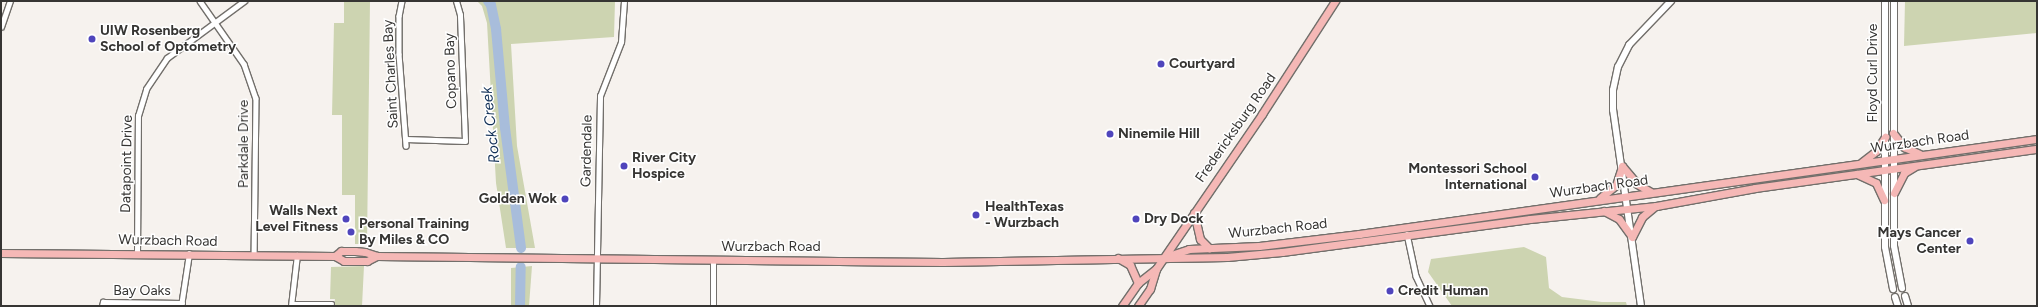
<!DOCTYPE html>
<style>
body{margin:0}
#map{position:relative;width:2038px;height:307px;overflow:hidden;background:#f6f2ee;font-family:Figtree,sans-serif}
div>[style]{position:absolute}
.green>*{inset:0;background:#cdd4b1}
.river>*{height:10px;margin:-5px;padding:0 5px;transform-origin:5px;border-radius:5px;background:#a8bddb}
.roads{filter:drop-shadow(1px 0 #726f6b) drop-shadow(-1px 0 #726f6b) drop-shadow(0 1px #726f6b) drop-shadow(0 -1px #726f6b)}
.street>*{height:4.5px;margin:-2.25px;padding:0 2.25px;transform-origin:2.25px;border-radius:2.25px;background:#fff}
.secondary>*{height:6px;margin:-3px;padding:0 3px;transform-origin:3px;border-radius:3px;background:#fff}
.primary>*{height:7px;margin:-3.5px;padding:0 3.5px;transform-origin:3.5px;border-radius:3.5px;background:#f5b8b6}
.dots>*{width:11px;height:11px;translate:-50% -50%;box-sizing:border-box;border:2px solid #fff;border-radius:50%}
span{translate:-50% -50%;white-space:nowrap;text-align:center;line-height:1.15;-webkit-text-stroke:3px #fff;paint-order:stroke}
.poi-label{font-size:14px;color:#363533;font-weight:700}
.left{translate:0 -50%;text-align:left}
.right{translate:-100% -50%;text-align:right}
.street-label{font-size:14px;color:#363533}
.water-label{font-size:15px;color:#123057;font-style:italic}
.frame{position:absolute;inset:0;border:2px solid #363533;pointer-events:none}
</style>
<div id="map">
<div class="green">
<div style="clip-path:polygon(344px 1px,370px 1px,367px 244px,355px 244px,355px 195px,342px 195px,342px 115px,332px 115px,334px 23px,344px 23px)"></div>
<div style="clip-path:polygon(477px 1px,615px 1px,614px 37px,511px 44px,517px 146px,535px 248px,506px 248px,496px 183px,487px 23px,482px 6px)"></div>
<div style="clip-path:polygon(1905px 1px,2037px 1px,2037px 33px,1904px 46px)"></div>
<div style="clip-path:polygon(1524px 247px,1546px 257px,1549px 288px,1562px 297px,1602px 302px,1626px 302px,1627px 306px,1452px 306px,1428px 272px,1431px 259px)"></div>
<div style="clip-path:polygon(364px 266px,362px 306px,334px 306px,335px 299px,330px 299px,331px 267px)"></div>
<div style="clip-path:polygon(532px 266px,529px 306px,511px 306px,511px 268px)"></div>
</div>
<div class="river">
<div style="left:488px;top:1px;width:5px;rotate:53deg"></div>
<div style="left:491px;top:5px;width:25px;rotate:78deg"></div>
<div style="left:496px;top:29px;width:99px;rotate:84.8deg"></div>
<div style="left:505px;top:128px;width:121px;rotate:82.4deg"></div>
<div style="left:520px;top:306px;width:39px;rotate:-89deg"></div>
</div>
<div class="roads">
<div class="street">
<div style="left:200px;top:1px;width:77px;rotate:55.1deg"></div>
<div style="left:244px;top:64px;width:36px;rotate:71deg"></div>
<div style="left:256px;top:98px;width:157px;rotate:90.7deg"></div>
<div style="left:402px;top:1px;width:15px;rotate:101deg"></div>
<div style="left:399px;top:16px;width:38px;rotate:90deg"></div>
<div style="left:399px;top:54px;width:92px;rotate:85.6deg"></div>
<div style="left:1px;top:27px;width:28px;rotate:-71deg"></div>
<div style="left:406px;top:139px;width:59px;rotate:1.9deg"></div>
<div style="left:465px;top:141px;width:126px;rotate:-92.3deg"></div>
<div style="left:460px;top:15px;width:15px;rotate:-106deg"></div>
<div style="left:1407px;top:234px;width:43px;rotate:77.9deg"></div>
<div style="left:1416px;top:276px;width:33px;rotate:65deg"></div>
<div style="left:137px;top:254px;width:138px;rotate:-89.6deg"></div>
<div style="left:138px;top:116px;width:28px;rotate:-73deg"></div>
<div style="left:146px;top:89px;width:37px;rotate:-56deg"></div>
<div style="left:167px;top:58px;width:96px;rotate:-36.5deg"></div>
<div style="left:292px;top:304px;width:40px"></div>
<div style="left:102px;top:306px;width:4px;rotate:-76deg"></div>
<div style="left:103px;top:302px;width:79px;rotate:0.7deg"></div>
<div style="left:181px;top:306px;width:53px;rotate:-81.3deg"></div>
<div style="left:291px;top:306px;width:51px;rotate:-83.3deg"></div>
<div style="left:596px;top:306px;width:210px;rotate:-88.9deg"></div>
<div style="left:600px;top:96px;width:58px;rotate:-68.7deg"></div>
<div style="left:621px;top:42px;width:41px;rotate:-85.8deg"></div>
<div style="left:713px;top:306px;width:46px;rotate:-90deg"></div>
</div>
<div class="secondary">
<div style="left:1885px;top:1px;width:246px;rotate:90deg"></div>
<div style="left:1885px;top:247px;width:43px;rotate:79.2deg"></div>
<div style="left:1894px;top:1px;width:245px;rotate:90deg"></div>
<div style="left:1894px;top:246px;width:43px;rotate:79.2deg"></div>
<div style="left:1905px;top:296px;width:10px;rotate:73deg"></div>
<div style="left:1895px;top:297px;width:9px;rotate:72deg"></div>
<div style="left:1641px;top:306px;width:198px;rotate:-98.1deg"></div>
<div style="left:1613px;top:110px;width:20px;rotate:-90deg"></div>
<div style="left:1613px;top:90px;width:24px;rotate:-78deg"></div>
<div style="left:1618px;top:67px;width:25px;rotate:-63deg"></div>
<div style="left:1629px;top:45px;width:61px;rotate:-46.3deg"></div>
</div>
<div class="primary">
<div style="left:1893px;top:133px;width:18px;rotate:52deg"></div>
<div style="left:1904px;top:147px;width:17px;rotate:24deg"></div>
<div style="left:1862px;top:162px;width:18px;rotate:-38deg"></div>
<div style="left:1876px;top:151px;width:17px;rotate:-57deg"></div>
<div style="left:1622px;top:166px;width:23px;rotate:50deg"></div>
<div style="left:1637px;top:184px;width:16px;rotate:30deg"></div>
<div style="left:1857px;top:174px;width:21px;rotate:25deg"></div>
<div style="left:1876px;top:183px;width:19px;rotate:65deg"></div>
<div style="left:1894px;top:193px;width:22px;rotate:-63deg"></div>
<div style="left:1904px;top:173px;width:12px;rotate:-31deg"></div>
<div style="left:1600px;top:198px;width:21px;rotate:-39deg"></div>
<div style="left:1616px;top:185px;width:20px;rotate:-72deg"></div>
<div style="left:1604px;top:211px;width:17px;rotate:28deg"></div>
<div style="left:1619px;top:219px;width:22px;rotate:54deg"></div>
<div style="left:1194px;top:213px;width:27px;rotate:77deg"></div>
<div style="left:1200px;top:239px;width:13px;rotate:45deg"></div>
<div style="left:1632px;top:237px;width:22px;rotate:-63deg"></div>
<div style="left:1642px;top:217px;width:16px;rotate:-40deg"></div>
<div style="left:1px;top:253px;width:334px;rotate:0.5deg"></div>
<div style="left:335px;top:256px;width:10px;rotate:29deg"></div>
<div style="left:344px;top:261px;width:23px"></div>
<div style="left:367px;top:261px;width:11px;rotate:-27deg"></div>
<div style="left:335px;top:256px;width:8px;rotate:-40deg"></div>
<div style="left:341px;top:251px;width:14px"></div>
<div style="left:355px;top:251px;width:10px;rotate:6deg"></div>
<div style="left:365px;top:252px;width:13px;rotate:18deg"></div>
<div style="left:377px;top:256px;width:566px;rotate:0.61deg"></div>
<div style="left:943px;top:262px;width:284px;rotate:-1deg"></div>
<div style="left:1227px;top:257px;width:55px;rotate:-5.2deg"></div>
<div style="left:1282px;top:252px;width:250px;rotate:-7.6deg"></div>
<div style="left:1530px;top:219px;width:127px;rotate:-5.9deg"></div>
<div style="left:1656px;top:206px;width:101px;rotate:-10.3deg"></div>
<div style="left:1755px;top:188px;width:285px;rotate:-7.9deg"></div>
<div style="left:1168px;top:256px;width:22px;rotate:-18deg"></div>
<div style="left:1189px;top:249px;width:70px;rotate:-2.5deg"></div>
<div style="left:1259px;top:246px;width:101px;rotate:-6.8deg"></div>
<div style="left:1359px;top:234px;width:685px;rotate:-7.98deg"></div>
<div style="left:1118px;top:258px;width:14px;rotate:30deg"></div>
<div style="left:1130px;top:265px;width:20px;rotate:66deg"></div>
<div style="left:1122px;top:306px;width:28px;rotate:-55deg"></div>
<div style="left:1138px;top:283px;width:23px;rotate:-38deg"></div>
<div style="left:1138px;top:306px;width:21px;rotate:-55deg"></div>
<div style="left:1150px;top:289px;width:21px;rotate:-73deg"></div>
<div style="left:1156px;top:269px;width:188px;rotate:-55.6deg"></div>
<div style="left:1262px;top:114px;width:135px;rotate:-57.1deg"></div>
</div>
</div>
<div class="dots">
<div style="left:92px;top:39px;background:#4f45bc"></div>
<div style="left:1161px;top:64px;background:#4f45bc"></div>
<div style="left:1110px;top:134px;background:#4f45bc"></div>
<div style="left:624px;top:166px;background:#4f45bc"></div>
<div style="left:1535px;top:177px;background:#4f45bc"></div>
<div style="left:565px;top:199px;background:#4f45bc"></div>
<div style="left:976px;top:215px;background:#4f45bc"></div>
<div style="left:346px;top:219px;background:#4f45bc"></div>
<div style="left:1136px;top:219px;background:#4f45bc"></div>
<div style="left:351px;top:232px;background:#4f45bc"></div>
<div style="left:1970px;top:241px;background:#4f45bc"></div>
<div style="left:1390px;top:291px;background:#4f45bc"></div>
</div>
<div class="poi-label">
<span class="left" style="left:100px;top:39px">UIW Rosenberg<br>School of Optometry</span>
<span class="left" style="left:1169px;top:64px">Courtyard</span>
<span class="left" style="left:1118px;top:134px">Ninemile Hill</span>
<span class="left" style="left:632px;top:166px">River City<br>Hospice</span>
<span class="right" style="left:1527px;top:177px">Montessori School<br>International</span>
<span class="right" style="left:557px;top:199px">Golden Wok</span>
<span class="left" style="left:985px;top:215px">HealthTexas<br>- Wurzbach</span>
<span class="right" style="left:338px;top:219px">Walls Next<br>Level Fitness</span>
<span class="left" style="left:1144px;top:219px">Dry Dock</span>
<span class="left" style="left:359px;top:232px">Personal Training<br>By Miles &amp; CO</span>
<span class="right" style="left:1961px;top:241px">Mays Cancer<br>Center</span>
<span class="left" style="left:1398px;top:291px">Credit Human</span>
</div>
<div class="street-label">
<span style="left:451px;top:71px;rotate:-92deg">Copano Bay</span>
<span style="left:1873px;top:73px;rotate:-90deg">Floyd Curl Drive</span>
<span style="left:391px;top:74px;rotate:-93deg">Saint Charles Bay</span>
<span style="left:1236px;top:128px;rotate:-55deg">Fredericksburg Road</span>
<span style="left:1920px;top:142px;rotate:-8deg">Wurzbach Road</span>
<span style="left:244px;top:144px;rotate:-90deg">Parkdale Drive</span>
<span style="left:587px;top:151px;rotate:-89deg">Gardendale</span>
<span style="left:127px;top:164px;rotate:-89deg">Datapoint Drive</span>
<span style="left:1599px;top:187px;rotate:-8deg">Wurzbach Road</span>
<span style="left:1278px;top:229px;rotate:-6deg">Wurzbach Road</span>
<span style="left:168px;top:241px;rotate:1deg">Wurzbach Road</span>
<span style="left:771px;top:247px">Wurzbach Road</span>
<span style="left:142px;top:291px">Bay Oaks</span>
</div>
<div class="water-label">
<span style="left:491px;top:125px;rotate:-96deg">Rock Creek</span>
</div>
<div class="frame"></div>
</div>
